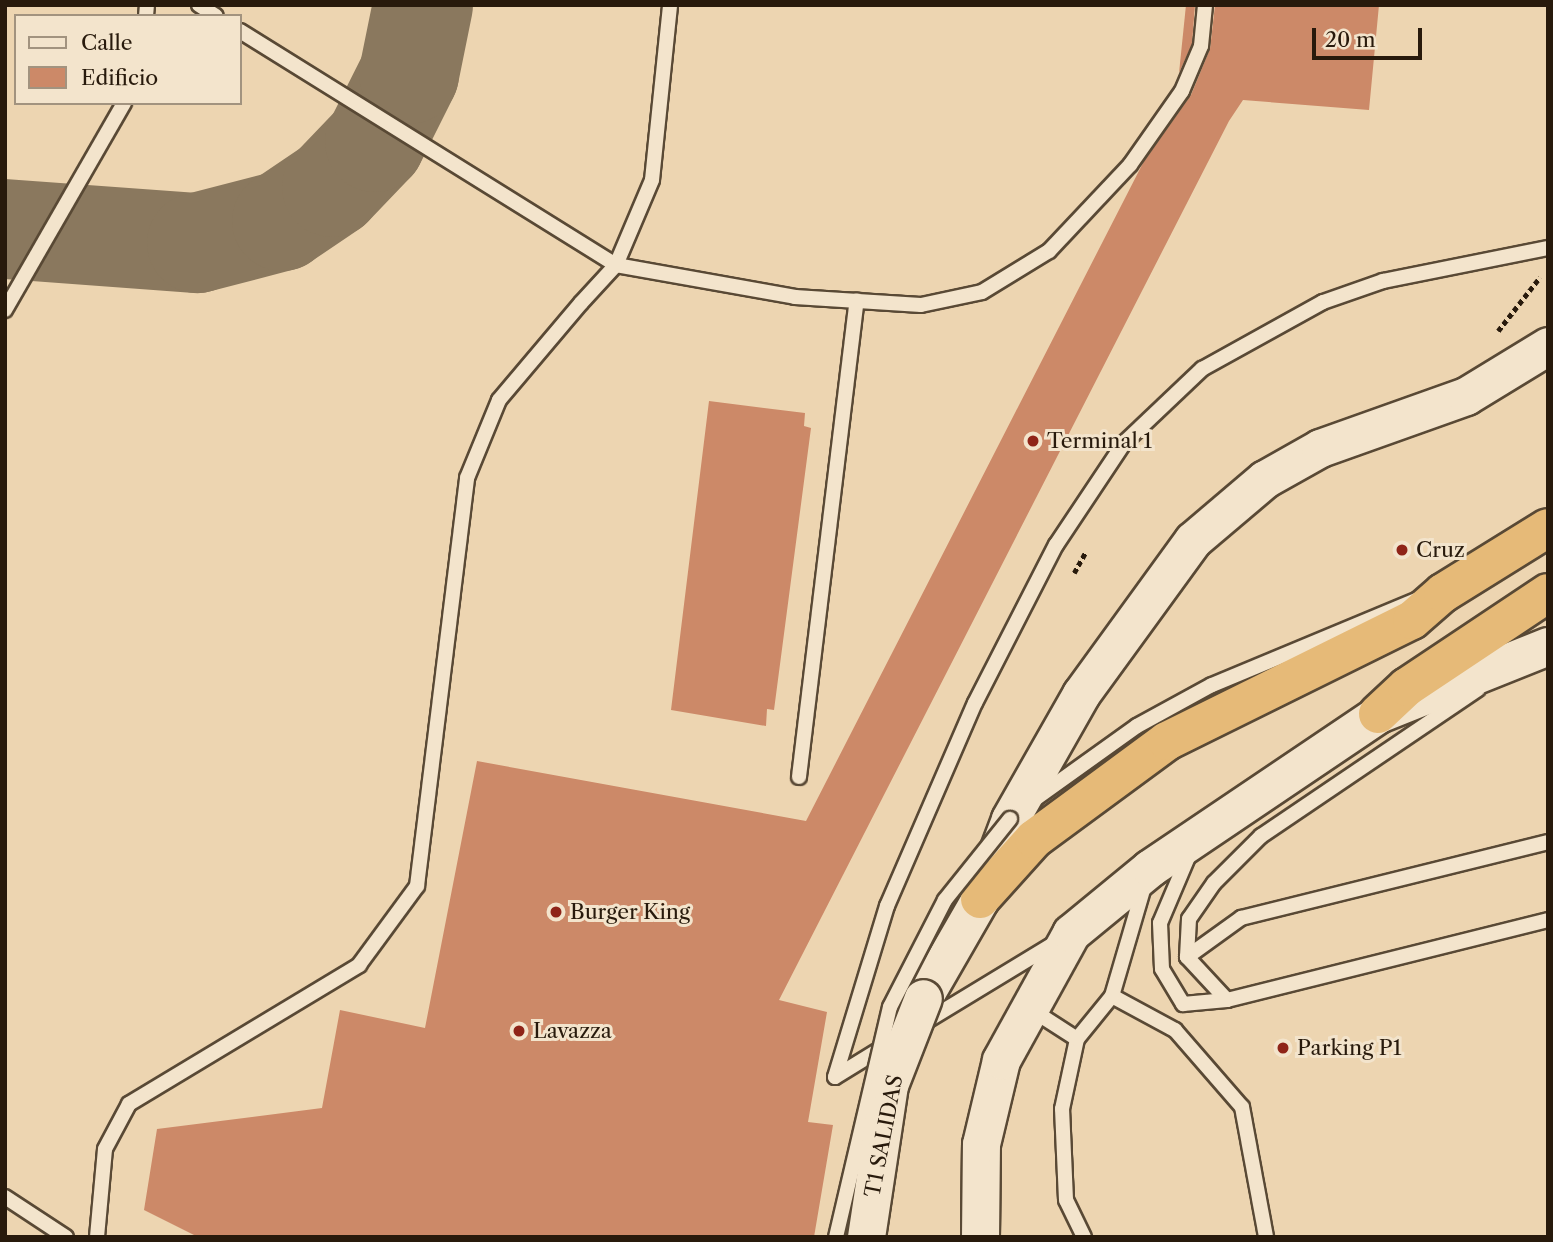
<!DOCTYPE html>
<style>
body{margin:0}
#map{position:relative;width:1553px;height:1242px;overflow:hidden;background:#edd5b1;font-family:"Libre Caslon Text",serif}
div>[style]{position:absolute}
.taxiway>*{height:100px;margin:-50px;padding:0 50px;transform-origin:50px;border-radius:50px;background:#8a785e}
.building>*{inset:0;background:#cc8968}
.path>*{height:4.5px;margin-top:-2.25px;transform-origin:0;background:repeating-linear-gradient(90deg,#281a0c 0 5px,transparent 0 8.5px)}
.roads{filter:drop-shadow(2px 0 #594935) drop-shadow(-2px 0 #594935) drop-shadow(0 2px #594935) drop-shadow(0 -2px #594935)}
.service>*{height:14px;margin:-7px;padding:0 7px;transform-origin:7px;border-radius:7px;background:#f3e4cc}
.tertiary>*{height:37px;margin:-18.5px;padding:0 18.5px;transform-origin:18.5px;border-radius:18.5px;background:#f3e4cc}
.motorway>*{height:38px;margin:-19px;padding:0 19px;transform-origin:19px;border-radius:19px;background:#e6ba78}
.bridges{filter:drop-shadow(2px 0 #594935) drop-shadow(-2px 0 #594935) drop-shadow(0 2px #594935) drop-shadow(0 -2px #594935)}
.service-bridge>*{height:14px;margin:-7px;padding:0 7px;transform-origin:7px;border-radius:7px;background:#f3e4cc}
.tertiary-bridge>*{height:37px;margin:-18.5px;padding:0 18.5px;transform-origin:18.5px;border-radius:18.5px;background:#f3e4cc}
.dots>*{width:19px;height:19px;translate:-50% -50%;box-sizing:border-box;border:4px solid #f3e4cc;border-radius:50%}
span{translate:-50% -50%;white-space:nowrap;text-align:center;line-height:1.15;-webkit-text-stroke:6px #f3e4cc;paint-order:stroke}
.poi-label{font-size:21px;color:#281a0c}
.left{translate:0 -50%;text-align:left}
.street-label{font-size:21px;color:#281a0c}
.frame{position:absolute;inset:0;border:7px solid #281a0c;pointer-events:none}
.legend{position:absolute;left:14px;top:14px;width:228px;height:91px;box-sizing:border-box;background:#f3e4cc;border:2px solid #a2937f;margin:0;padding:9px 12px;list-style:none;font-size:21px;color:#281a0c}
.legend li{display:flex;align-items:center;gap:14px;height:35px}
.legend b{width:35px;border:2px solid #a2937f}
.scale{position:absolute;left:1312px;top:28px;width:110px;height:32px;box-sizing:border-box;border:4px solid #281a0c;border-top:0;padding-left:9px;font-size:21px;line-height:24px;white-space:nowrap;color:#281a0c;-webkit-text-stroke:5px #f3e4cc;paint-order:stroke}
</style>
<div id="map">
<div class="taxiway">
<div style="left:5px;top:229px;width:193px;rotate:4.2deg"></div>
<div style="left:197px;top:243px;width:88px;rotate:-14.5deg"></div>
<div style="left:282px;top:221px;width:60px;rotate:-34.2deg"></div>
<div style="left:332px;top:187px;width:62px;rotate:-46.3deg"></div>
<div style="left:375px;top:142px;width:76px;rotate:-63.4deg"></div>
<div style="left:409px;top:74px;width:70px;rotate:-78.5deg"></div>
</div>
<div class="building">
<div style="clip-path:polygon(1186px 5px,1195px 5px,1192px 44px,1179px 73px)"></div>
<div style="clip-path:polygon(1215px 5px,1379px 5px,1369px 110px,1243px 100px,1229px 121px,779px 1000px,827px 1012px,808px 1122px,833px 1125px,814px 1237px,198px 1237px,144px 1210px,157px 1129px,322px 1108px,340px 1010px,425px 1028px,477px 761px,806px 821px,1143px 163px,1191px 95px,1210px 49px)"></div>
<div style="clip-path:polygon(709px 401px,805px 413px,804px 426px,811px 428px,774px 710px,767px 709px,766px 726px,671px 710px)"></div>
</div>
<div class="path">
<div style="left:1498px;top:331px;width:68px;rotate:-52.1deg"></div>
<div style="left:1074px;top:573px;width:23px;rotate:-61deg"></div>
</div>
<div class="roads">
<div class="service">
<div style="left:199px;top:5px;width:20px;rotate:33deg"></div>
<div style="left:146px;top:16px;width:11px;rotate:-85deg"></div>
<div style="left:240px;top:31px;width:443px;rotate:31.9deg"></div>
<div style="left:616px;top:265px;width:92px;rotate:-67deg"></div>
<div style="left:652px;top:180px;width:176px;rotate:-84.1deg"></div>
<div style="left:5px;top:310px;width:239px;rotate:-60.1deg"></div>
<div style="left:799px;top:777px;width:480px;rotate:-83.1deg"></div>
<div style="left:1035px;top:799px;width:125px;rotate:-35.6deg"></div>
<div style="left:1137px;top:726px;width:85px;rotate:-28.7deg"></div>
<div style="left:1212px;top:685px;width:226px;rotate:-22.6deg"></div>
<div style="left:1191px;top:850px;width:79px;rotate:113deg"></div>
<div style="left:1160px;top:923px;width:46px;rotate:87.5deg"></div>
<div style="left:1162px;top:969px;width:41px;rotate:59deg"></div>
<div style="left:1183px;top:1004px;width:44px;rotate:-5.2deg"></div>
<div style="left:1227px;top:1000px;width:331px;rotate:-14deg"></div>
<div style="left:1187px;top:957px;width:67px;rotate:-35.8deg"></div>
<div style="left:1241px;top:918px;width:316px;rotate:-13.9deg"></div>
<div style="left:1112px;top:996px;width:72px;rotate:28.4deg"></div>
<div style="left:1175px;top:1030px;width:102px;rotate:49deg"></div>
<div style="left:1242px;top:1107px;width:132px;rotate:79.5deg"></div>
<div style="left:1227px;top:1000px;width:59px;rotate:-132.9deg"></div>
<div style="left:1187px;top:957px;width:38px;rotate:-87deg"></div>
<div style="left:1189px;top:919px;width:44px;rotate:-55.2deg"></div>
<div style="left:1214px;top:883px;width:66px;rotate:-45deg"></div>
<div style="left:1261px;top:836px;width:262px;rotate:-34.1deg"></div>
<div style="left:1029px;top:1008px;width:57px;rotate:32.9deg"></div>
<div style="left:920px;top:1025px;width:158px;rotate:-31.3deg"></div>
<div style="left:835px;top:1077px;width:179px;rotate:-73.1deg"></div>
<div style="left:887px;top:906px;width:221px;rotate:-66.6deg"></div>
<div style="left:975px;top:703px;width:178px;rotate:-62.9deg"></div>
<div style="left:1056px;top:545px;width:123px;rotate:-56.3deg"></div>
<div style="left:1124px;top:443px;width:108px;rotate:-43.5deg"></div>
<div style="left:1202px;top:369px;width:138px;rotate:-29deg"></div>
<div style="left:1323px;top:302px;width:64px;rotate:-19.3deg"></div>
<div style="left:1383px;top:281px;width:168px;rotate:-11.3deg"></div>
<div style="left:835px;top:1077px;width:61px;rotate:-31.6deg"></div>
<div style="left:5px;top:1197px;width:73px;rotate:33.3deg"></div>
<div style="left:97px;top:1237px;width:88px;rotate:-84.8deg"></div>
<div style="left:105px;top:1149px;width:51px;rotate:-61.9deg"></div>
<div style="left:129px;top:1104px;width:269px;rotate:-31.1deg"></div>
<div style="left:359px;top:965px;width:98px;rotate:-53.7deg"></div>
<div style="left:417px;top:886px;width:411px;rotate:-83deg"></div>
<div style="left:467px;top:478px;width:84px;rotate:-67.7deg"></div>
<div style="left:499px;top:400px;width:127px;rotate:-49.8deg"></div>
<div style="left:581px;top:303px;width:52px;rotate:-47.4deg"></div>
<div style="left:616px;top:265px;width:182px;rotate:10.1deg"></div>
<div style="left:795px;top:297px;width:126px;rotate:3.6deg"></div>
<div style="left:921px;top:305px;width:62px;rotate:-12deg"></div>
<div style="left:982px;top:292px;width:79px;rotate:-31.5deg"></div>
<div style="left:1049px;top:251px;width:118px;rotate:-46.7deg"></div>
<div style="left:1130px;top:165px;width:90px;rotate:-54.9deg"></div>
<div style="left:1182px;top:91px;width:49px;rotate:-67.1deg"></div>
<div style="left:1201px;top:46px;width:41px;rotate:-84.4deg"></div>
<div style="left:1084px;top:1237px;width:41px;rotate:-115.9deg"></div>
<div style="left:1066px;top:1200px;width:91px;rotate:-92.5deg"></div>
<div style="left:1062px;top:1109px;width:72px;rotate:-77.9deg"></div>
<div style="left:1077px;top:1039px;width:55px;rotate:-50.9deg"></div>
<div style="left:1112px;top:996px;width:118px;rotate:-73.7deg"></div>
</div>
<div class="tertiary">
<div style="left:923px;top:998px;width:114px;rotate:-60.1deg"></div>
<div style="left:980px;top:899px;width:85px;rotate:-69.4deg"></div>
<div style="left:1010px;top:819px;width:144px;rotate:-60.4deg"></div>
<div style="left:1081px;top:694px;width:190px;rotate:-54deg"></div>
<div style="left:1193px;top:540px;width:94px;rotate:-40.3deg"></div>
<div style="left:1265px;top:479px;width:63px;rotate:-29.4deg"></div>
<div style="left:1320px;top:448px;width:155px;rotate:-19.6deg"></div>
<div style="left:1466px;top:396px;width:96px;rotate:-31.4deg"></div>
<div style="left:980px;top:1237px;width:93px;rotate:-89.4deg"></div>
<div style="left:981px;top:1144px;width:86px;rotate:-76.6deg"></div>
<div style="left:1001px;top:1060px;width:145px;rotate:-61.1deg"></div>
<div style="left:1071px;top:933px;width:102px;rotate:-39.4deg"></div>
<div style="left:1150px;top:868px;width:275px;rotate:-34deg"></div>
<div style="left:1378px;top:714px;width:183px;rotate:-21.8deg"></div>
</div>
<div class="motorway">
<div style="left:1378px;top:714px;width:40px;rotate:-43deg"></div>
<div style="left:1407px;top:687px;width:169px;rotate:-33.7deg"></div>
<div style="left:980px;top:899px;width:81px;rotate:-48deg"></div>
<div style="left:1034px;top:839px;width:165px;rotate:-36.4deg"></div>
<div style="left:1167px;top:741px;width:273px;rotate:-26.3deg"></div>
<div style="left:1412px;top:620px;width:41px;rotate:-41.1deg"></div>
<div style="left:1443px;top:593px;width:123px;rotate:-31.8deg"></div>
</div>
</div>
<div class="bridges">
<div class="service-bridge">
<div style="left:836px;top:1237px;width:236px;rotate:-76.8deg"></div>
<div style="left:890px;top:1007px;width:120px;rotate:-62.8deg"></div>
<div style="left:945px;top:900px;width:104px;rotate:-51.3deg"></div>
</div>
<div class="tertiary-bridge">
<div style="left:866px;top:1237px;width:154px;rotate:-81.4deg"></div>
<div style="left:889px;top:1085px;width:93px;rotate:-68.7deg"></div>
</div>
</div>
<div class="dots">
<div style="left:1033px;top:441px;background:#8f2418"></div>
<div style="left:1402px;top:550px;background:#8f2418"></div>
<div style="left:556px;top:912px;background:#8f2418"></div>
<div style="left:519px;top:1031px;background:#8f2418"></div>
<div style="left:1283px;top:1048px;background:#8f2418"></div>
</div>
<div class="poi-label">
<span class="left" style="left:1047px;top:441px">Terminal 1</span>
<span class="left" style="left:1416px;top:550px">Cruz</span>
<span class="left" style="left:570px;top:912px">Burger King</span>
<span class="left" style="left:533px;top:1031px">Lavazza</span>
<span class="left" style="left:1297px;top:1048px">Parking P1</span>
</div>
<div class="street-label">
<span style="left:884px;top:1136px;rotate:-79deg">T1 SALIDAS</span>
</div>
<div class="frame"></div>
<ul class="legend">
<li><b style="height:9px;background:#f3e4cc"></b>Calle</li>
<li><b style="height:19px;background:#cc8968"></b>Edificio</li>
</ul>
<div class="scale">20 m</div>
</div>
